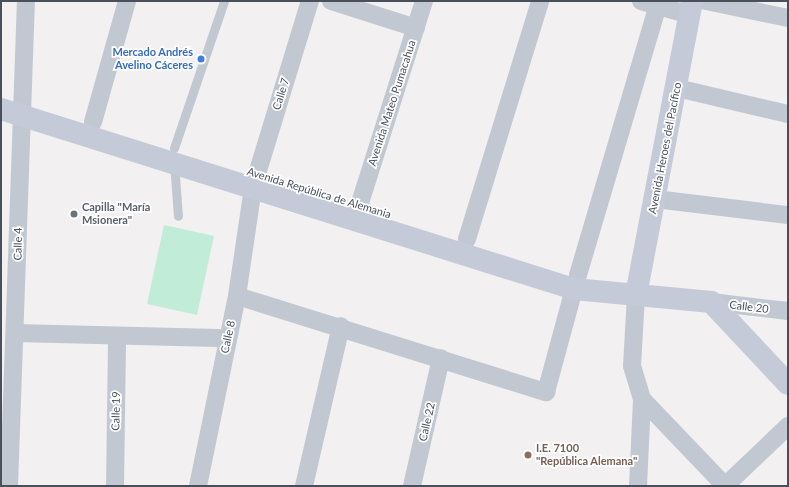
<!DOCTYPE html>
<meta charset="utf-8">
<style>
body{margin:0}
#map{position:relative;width:789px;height:487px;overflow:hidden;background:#f2f0f0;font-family:Lato,sans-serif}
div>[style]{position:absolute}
.green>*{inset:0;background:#c1edd8}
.lane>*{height:9px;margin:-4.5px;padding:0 4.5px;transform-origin:4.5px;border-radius:4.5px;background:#c1c8d1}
.street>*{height:18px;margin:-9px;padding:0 9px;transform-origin:9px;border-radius:9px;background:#c1c8d1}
.secondary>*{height:22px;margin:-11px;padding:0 11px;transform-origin:11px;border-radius:11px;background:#c4cad7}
.dots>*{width:11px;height:11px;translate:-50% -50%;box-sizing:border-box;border:2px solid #fff;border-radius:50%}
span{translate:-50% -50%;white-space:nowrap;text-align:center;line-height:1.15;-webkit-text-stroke:3.5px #fff;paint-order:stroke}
.shop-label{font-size:11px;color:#366cbe;font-weight:700}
.right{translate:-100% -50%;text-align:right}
.street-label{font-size:11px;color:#49505c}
.worship-label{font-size:11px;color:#5b616d;font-weight:700}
.left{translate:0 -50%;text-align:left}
.education-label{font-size:11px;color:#785e54;font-weight:700}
.frame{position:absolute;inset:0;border:2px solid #49505c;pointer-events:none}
</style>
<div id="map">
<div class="green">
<div style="clip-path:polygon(164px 225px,214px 236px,197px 315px,147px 304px)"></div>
</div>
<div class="lane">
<div style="left:174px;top:148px;width:155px;rotate:-71.2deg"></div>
<div style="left:174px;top:163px;width:53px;rotate:85.7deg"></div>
</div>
<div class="street">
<div style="left:331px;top:1px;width:89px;rotate:17.6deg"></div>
<div style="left:641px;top:1px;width:51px;rotate:15.9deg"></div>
<div style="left:706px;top:1px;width:84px;rotate:11.7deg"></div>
<div style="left:677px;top:88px;width:114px;rotate:13.2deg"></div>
<div style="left:93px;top:122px;width:126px;rotate:-74.3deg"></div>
<div style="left:655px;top:199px;width:134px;rotate:6.9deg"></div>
<div style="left:359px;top:206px;width:215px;rotate:-72.4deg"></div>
<div style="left:467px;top:239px;width:249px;rotate:-72.9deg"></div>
<div style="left:578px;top:275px;width:282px;rotate:-73.5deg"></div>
<div style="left:636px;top:295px;width:71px;rotate:93.2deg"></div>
<div style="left:632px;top:366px;width:34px;rotate:73deg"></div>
<div style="left:642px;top:399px;width:87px;rotate:92.6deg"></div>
<div style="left:237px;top:296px;width:324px;rotate:17.3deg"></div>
<div style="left:546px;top:392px;width:107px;rotate:-74.8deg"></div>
<div style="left:711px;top:302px;width:78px;rotate:6.7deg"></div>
<div style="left:16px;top:333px;width:212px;rotate:1.4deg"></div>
<div style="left:642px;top:399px;width:120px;rotate:46.3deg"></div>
<div style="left:9px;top:486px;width:485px;rotate:-88deg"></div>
<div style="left:115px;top:486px;width:150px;rotate:-89.2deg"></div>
<div style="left:198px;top:486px;width:194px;rotate:-78.4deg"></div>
<div style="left:237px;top:296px;width:110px;rotate:-81.6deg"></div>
<div style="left:253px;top:187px;width:195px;rotate:-73deg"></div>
<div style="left:304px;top:486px;width:164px;rotate:-77deg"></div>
<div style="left:412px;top:486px;width:131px;rotate:-77.2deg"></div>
<div style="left:725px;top:486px;width:87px;rotate:-43.6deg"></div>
</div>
<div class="secondary">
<div style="left:1px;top:109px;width:601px;rotate:17.44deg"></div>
<div style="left:574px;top:289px;width:138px;rotate:5.4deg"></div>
<div style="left:711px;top:302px;width:112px;rotate:46.8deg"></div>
<div style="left:636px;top:295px;width:299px;rotate:-79.2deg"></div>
</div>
<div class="dots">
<div style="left:201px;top:59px;background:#3f7fe0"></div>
<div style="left:74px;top:214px;background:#6b7280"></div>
<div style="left:528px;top:455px;background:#8d6e63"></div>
</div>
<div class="shop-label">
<span class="right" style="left:193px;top:59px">Mercado Andrés<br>Avelino Cáceres</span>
</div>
<div class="street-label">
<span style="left:281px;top:94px;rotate:-73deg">Calle 7</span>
<span style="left:392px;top:103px;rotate:-72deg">Avenida Mateo Pumacahua</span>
<span style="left:665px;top:148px;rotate:-79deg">Avenida Heroes del Pacífico</span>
<span style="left:319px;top:193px;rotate:17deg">Avenida República de Alemania</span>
<span style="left:18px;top:244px;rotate:-89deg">Calle 4</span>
<span style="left:749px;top:307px;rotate:7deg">Calle 20</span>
<span style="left:228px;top:337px;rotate:-78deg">Calle 8</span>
<span style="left:116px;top:411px;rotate:-89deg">Calle 19</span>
<span style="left:427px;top:422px;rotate:-77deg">Calle 22</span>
</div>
<div class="worship-label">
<span class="left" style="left:82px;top:214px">Capilla "María<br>Msionera"</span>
</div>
<div class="education-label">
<span class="left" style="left:536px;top:455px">I.E. 7100<br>"República Alemana"</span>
</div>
<div class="frame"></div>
</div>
